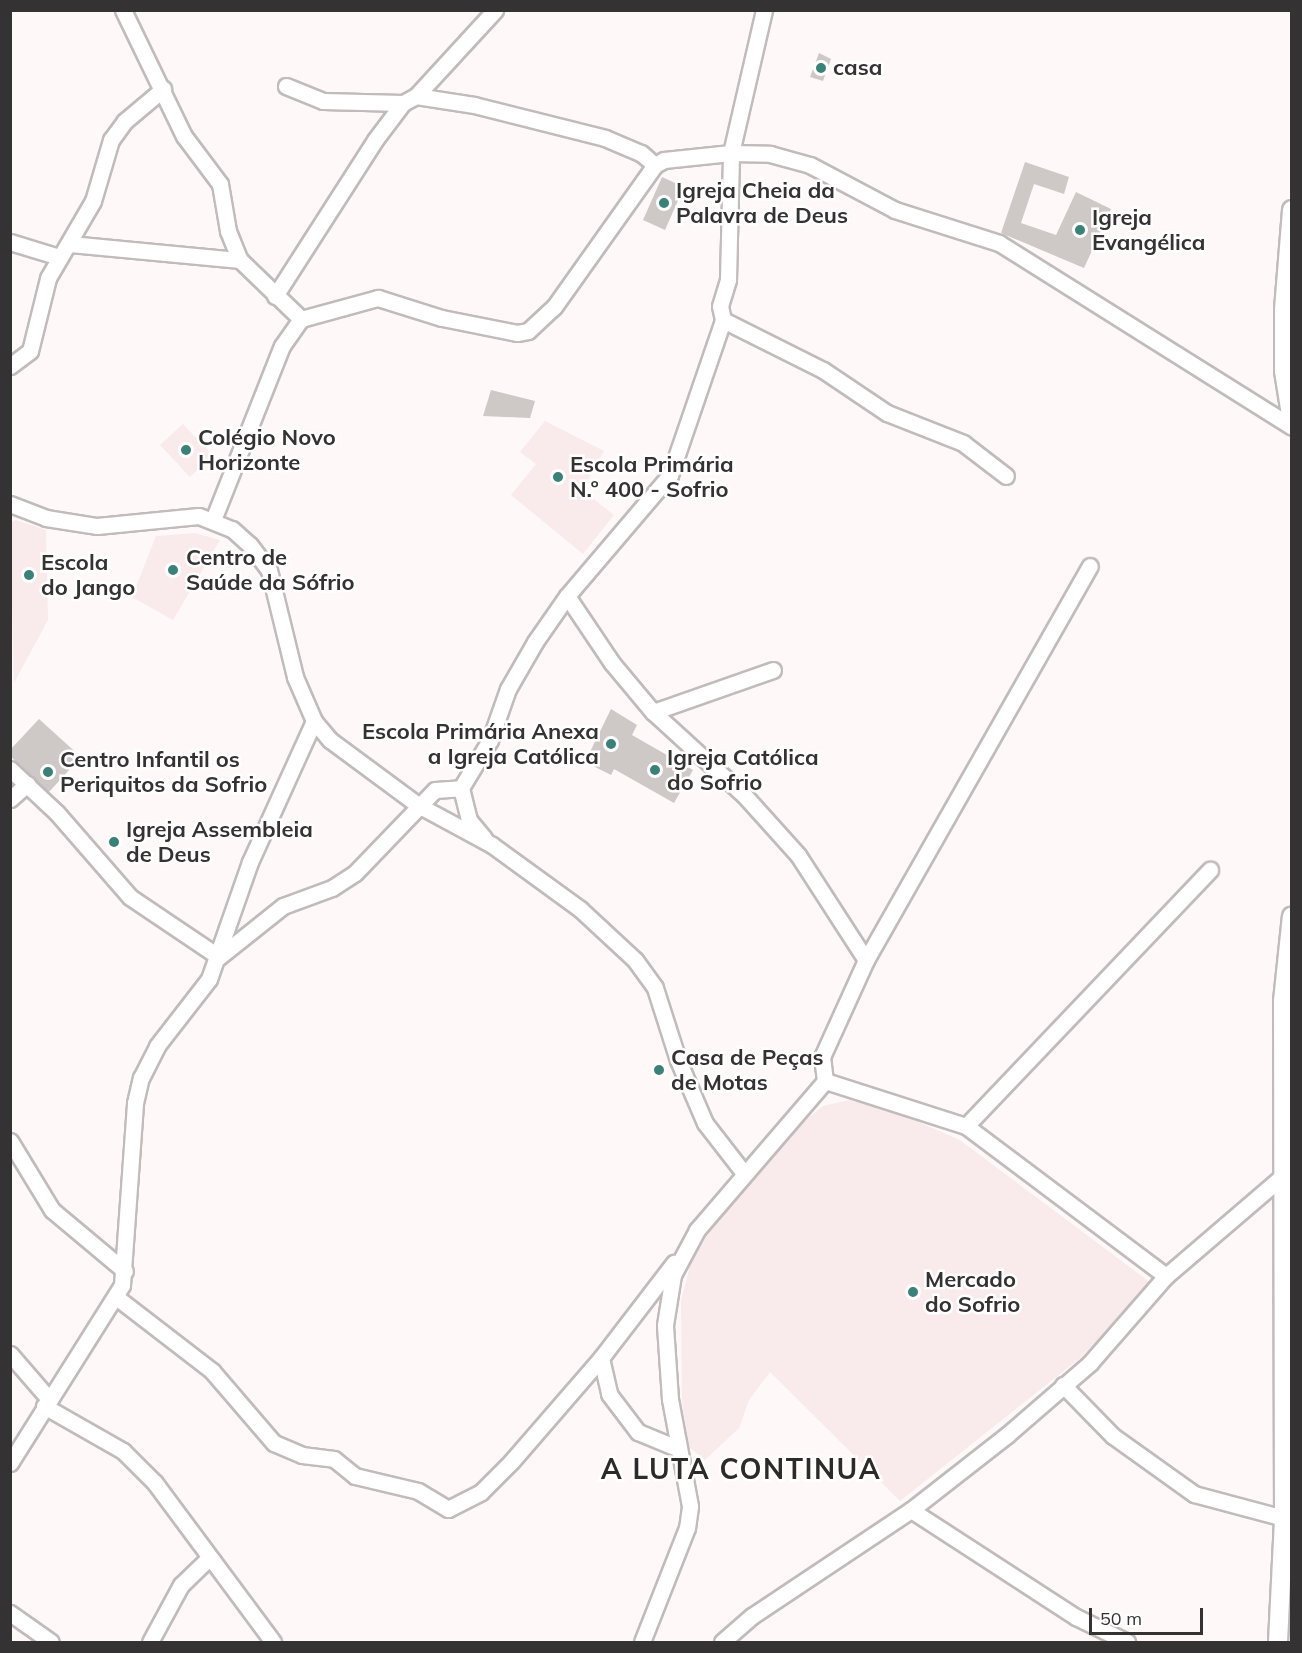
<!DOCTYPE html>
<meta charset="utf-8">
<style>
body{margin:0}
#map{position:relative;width:1302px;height:1653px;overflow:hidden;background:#fef8f8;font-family:Mulish,sans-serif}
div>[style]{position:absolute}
.built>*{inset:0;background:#f9eaeb}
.building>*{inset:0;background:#cec9c7}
.roads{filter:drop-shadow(2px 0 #c1bbbb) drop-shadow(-2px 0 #c1bbbb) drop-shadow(0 2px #c1bbbb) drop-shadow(0 -2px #c1bbbb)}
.minor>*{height:15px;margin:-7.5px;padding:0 7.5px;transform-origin:7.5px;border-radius:7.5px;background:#fff}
.tertiary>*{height:18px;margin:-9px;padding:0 9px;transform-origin:9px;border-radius:9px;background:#fff}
.dots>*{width:16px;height:16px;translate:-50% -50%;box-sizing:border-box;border:3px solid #fff;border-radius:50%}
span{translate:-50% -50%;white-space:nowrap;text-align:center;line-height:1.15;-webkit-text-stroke:5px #fff;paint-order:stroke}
.poi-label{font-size:22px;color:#343232;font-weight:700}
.left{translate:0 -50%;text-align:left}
.right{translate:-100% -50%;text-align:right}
.district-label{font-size:28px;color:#2e2a2a;font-weight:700;letter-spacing:1.5px}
.frame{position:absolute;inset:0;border:12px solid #343232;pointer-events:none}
.scale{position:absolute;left:1089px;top:1608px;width:114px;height:27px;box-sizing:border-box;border:3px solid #343232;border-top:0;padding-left:8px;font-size:18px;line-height:21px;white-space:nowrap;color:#343232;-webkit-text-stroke:4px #fff;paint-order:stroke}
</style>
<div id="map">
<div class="built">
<div style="clip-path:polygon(545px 421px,604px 451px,582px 490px,614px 515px,583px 554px,511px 495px,536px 464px,520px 452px)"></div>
<div style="clip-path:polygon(183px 424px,212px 455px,190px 477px,160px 445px)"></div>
<div style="clip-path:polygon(16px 520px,46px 530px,48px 620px,14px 683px,10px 522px)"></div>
<div style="clip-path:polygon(195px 533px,220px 540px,173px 620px,132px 597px,156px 536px)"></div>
<div style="clip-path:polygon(849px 1100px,895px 1112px,960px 1140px,1151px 1283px,1080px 1358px,900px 1501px,770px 1372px,749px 1400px,739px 1428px,705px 1460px,689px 1447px,682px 1402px,681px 1301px,692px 1258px,722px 1214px,795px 1129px,823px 1106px)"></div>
</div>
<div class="building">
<div style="clip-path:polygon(819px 53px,831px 59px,823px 81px,810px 77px)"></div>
<div style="clip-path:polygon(1025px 162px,1069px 177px,1064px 194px,1034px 184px,1021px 223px,1056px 235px,1076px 192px,1111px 209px,1084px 268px,1001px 233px)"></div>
<div style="clip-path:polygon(662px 177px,684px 187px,665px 230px,643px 220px)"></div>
<div style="clip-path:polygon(491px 390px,535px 401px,530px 418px,483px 416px)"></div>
<div style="clip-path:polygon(611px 709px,637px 725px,632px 735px,693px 770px,674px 803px,614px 769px,611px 775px,585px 762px)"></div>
<div style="clip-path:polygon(39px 719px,81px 757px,49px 792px,10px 756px,10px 750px)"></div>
</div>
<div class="roads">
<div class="minor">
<div style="left:123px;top:10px;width:140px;rotate:64.2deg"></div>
<div style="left:184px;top:136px;width:60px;rotate:53.1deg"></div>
<div style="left:220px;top:184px;width:48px;rotate:80.3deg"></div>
<div style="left:228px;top:231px;width:31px;rotate:68deg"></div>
<div style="left:240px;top:260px;width:85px;rotate:44deg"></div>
<div style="left:286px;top:86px;width:40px;rotate:22deg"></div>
<div style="left:323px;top:101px;width:80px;rotate:1.4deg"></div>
<div style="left:416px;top:96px;width:117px;rotate:-47.4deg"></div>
<div style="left:10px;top:242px;width:51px;rotate:17deg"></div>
<div style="left:70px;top:244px;width:171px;rotate:5.4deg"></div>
<div style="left:275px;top:296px;width:185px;rotate:-57.3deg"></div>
<div style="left:375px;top:140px;width:46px;rotate:-52.9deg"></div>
<div style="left:403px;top:103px;width:15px;rotate:-28deg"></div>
<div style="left:416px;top:96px;width:59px;rotate:8.8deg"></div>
<div style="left:474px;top:105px;width:135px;rotate:14.1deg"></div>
<div style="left:605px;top:138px;width:39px;rotate:23deg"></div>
<div style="left:641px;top:153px;width:18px;rotate:41deg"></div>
<div style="left:723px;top:320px;width:112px;rotate:26.6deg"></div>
<div style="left:823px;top:370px;width:77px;rotate:33.9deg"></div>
<div style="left:887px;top:413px;width:82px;rotate:21.5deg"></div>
<div style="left:963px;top:443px;width:54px;rotate:37.5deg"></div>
<div style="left:10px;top:366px;width:25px;rotate:-37deg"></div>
<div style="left:30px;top:351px;width:75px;rotate:-76.1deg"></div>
<div style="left:48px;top:278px;width:89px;rotate:-59.7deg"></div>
<div style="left:93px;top:201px;width:64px;rotate:-73.6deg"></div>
<div style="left:111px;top:140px;width:24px;rotate:-54deg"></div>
<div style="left:125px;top:121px;width:50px;rotate:-40.1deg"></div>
<div style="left:10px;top:504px;width:39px;rotate:21deg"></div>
<div style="left:46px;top:518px;width:52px;rotate:8.9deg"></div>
<div style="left:97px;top:526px;width:102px;rotate:-5.6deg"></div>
<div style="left:199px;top:516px;width:35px;rotate:22deg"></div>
<div style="left:232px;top:529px;width:24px;rotate:42deg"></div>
<div style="left:250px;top:545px;width:31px;rotate:53deg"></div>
<div style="left:269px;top:570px;width:110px;rotate:76.3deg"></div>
<div style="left:295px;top:677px;width:48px;rotate:66.6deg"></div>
<div style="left:314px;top:721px;width:25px;rotate:50deg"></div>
<div style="left:330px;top:740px;width:109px;rotate:36.5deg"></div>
<div style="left:418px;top:805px;width:84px;rotate:28.4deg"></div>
<div style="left:492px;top:845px;width:109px;rotate:36deg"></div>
<div style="left:580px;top:909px;width:75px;rotate:42.8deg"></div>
<div style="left:635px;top:960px;width:34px;rotate:54deg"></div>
<div style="left:655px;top:988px;width:76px;rotate:72.3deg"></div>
<div style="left:678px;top:1060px;width:69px;rotate:66.8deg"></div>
<div style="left:705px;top:1123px;width:62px;rotate:52.2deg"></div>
<div style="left:213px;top:520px;width:187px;rotate:-68.4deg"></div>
<div style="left:282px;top:346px;width:33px;rotate:-55deg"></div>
<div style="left:301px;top:319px;width:80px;rotate:-15.3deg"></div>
<div style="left:378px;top:298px;width:67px;rotate:17.4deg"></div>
<div style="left:442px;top:318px;width:76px;rotate:11.3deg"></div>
<div style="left:517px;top:333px;width:11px;rotate:-10deg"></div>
<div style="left:528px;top:331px;width:35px;rotate:-43deg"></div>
<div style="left:554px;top:307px;width:174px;rotate:-54.6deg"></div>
<div style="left:655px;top:165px;width:10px;rotate:-29deg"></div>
<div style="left:664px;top:160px;width:67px;rotate:-6deg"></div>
<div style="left:731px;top:153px;width:39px;rotate:1deg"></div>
<div style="left:770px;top:154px;width:41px;rotate:15.4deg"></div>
<div style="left:810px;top:165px;width:96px;rotate:27.9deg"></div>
<div style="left:895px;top:210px;width:109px;rotate:17.6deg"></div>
<div style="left:999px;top:243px;width:346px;rotate:32.1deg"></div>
<div style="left:567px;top:596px;width:81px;rotate:56.1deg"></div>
<div style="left:612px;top:663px;width:64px;rotate:50.1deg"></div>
<div style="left:653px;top:712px;width:123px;rotate:42.4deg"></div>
<div style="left:744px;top:795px;width:81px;rotate:48deg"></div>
<div style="left:798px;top:855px;width:125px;rotate:57.1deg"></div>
<div style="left:653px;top:712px;width:127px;rotate:-19.3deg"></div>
<div style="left:10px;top:769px;width:64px;rotate:43.1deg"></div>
<div style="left:57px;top:813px;width:111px;rotate:49deg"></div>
<div style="left:130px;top:897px;width:107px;rotate:34deg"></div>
<div style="left:10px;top:799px;width:23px;rotate:-41deg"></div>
<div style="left:484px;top:838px;width:23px;rotate:-130deg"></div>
<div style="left:469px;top:820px;width:33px;rotate:-104deg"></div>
<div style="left:461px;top:788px;width:56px;rotate:-58.9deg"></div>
<div style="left:490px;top:740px;width:54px;rotate:-70.6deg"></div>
<div style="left:508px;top:689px;width:54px;rotate:-60.1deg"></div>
<div style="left:535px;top:642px;width:56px;rotate:-55.2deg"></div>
<div style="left:567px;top:596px;width:159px;rotate:-49.6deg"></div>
<div style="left:670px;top:475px;width:164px;rotate:-71.1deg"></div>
<div style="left:723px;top:320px;width:14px;rotate:-102deg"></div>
<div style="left:720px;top:306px;width:28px;rotate:-73deg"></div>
<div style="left:728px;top:279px;width:126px;rotate:-88.6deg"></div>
<div style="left:731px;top:153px;width:147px;rotate:-77deg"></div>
<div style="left:219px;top:957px;width:82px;rotate:-38.6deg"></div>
<div style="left:283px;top:906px;width:52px;rotate:-20.2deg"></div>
<div style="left:332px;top:888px;width:27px;rotate:-33deg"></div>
<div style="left:355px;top:873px;width:115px;rotate:-46.1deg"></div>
<div style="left:435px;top:790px;width:26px;rotate:-4deg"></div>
<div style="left:825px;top:1081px;width:24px;rotate:-97deg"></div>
<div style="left:822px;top:1057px;width:107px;rotate:-65.6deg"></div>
<div style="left:866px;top:960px;width:453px;rotate:-60.4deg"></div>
<div style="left:966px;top:1126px;width:354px;rotate:-46.4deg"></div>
<div style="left:10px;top:1141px;width:81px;rotate:58.7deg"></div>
<div style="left:52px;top:1210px;width:95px;rotate:39.9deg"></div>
<div style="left:116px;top:1297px;width:121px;rotate:37.6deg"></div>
<div style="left:212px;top:1371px;width:95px;rotate:49.3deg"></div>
<div style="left:274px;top:1443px;width:30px;rotate:23deg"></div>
<div style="left:302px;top:1455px;width:32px;rotate:7deg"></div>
<div style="left:334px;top:1459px;width:27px;rotate:39deg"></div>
<div style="left:355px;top:1476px;width:65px;rotate:13.4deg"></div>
<div style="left:418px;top:1491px;width:35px;rotate:31deg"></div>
<div style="left:448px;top:1509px;width:37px;rotate:-27deg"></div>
<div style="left:481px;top:1492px;width:42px;rotate:-45deg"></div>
<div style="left:511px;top:1462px;width:138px;rotate:-49.1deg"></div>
<div style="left:601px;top:1358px;width:120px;rotate:-52.5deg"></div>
<div style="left:10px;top:1354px;width:60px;rotate:49.1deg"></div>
<div style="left:601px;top:1358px;width:37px;rotate:77deg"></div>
<div style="left:609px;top:1394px;width:48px;rotate:52.7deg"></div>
<div style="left:638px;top:1432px;width:42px;rotate:22.3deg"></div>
<div style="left:1063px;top:1385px;width:71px;rotate:45.6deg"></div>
<div style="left:1113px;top:1436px;width:100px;rotate:35.6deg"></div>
<div style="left:1194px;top:1494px;width:93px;rotate:14.9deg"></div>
<div style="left:44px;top:1406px;width:91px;rotate:29.7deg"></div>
<div style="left:123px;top:1451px;width:45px;rotate:45deg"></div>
<div style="left:155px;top:1483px;width:198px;rotate:53.4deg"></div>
<div style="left:10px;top:1463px;width:210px;rotate:-57.8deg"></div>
<div style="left:122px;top:1285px;width:182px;rotate:-85.9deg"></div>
<div style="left:135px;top:1103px;width:26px;rotate:-77deg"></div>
<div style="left:141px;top:1078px;width:36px;rotate:-63deg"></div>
<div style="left:157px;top:1046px;width:85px;rotate:-52.2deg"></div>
<div style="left:209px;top:979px;width:124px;rotate:-70.7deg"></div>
<div style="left:250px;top:862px;width:155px;rotate:-65.6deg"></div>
<div style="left:911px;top:1510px;width:197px;rotate:33deg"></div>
<div style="left:1076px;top:1617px;width:57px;rotate:26.1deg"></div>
<div style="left:10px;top:1613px;width:50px;rotate:35.3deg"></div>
<div style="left:150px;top:1642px;width:65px;rotate:-61.5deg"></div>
<div style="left:181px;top:1585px;width:39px;rotate:-44deg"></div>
<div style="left:642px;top:1642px;width:123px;rotate:-68.5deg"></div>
<div style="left:687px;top:1528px;width:22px;rotate:-82deg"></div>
<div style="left:690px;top:1506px;width:109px;rotate:-100.6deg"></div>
<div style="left:670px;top:1399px;width:74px;rotate:-93.9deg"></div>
<div style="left:665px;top:1325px;width:51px;rotate:-80.9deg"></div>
<div style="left:673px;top:1275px;width:51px;rotate:-61.9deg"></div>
<div style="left:697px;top:1230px;width:196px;rotate:-49.3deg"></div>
<div style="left:825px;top:1081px;width:148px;rotate:17.7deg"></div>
<div style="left:966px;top:1126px;width:250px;rotate:36.9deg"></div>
<div style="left:722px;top:1642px;width:40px;rotate:-41deg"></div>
<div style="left:752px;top:1616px;width:191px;rotate:-33.7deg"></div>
<div style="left:911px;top:1510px;width:122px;rotate:-38deg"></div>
<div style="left:1007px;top:1435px;width:110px;rotate:-40.9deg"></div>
<div style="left:1090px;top:1363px;width:116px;rotate:-48.9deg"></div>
<div style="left:1166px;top:1276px;width:157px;rotate:-40.6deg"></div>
</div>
<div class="tertiary">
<div style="left:1292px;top:210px;width:100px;rotate:94.6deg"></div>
<div style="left:1284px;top:310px;width:61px;rotate:90deg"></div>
<div style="left:1284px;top:371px;width:51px;rotate:80.9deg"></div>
<div style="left:1278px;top:1642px;width:124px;rotate:-87.2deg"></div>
<div style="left:1284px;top:1518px;width:517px;rotate:-90.11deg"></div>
<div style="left:1283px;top:1001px;width:85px;rotate:-84deg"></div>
</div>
</div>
<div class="dots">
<div style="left:821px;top:68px;background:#3b8177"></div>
<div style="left:664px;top:203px;background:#3b8177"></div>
<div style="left:1080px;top:230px;background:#3b8177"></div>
<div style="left:186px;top:450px;background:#3b8177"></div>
<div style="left:558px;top:477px;background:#3b8177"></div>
<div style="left:173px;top:570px;background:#3b8177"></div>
<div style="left:29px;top:575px;background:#3b8177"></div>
<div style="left:611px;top:744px;background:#3b8177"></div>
<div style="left:655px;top:770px;background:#3b8177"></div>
<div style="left:48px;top:772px;background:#3b8177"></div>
<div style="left:114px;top:842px;background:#3b8177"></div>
<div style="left:659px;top:1070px;background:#3b8177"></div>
<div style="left:913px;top:1292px;background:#3b8177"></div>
</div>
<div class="poi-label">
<span class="left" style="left:833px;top:68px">casa</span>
<span class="left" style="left:676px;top:203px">Igreja Cheia da<br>Palavra de Deus</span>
<span class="left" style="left:1092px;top:230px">Igreja<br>Evangélica</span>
<span class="left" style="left:198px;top:450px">Colégio Novo<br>Horizonte</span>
<span class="left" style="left:570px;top:477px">Escola Primária<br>N.º 400 - Sofrio</span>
<span class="left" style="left:186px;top:570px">Centro de<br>Saúde da Sófrio</span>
<span class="left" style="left:41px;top:575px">Escola<br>do Jango</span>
<span class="right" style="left:599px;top:744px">Escola Primária Anexa<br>a Igreja Católica</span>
<span class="left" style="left:667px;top:770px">Igreja Católica<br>do Sofrio</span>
<span class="left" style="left:60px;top:772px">Centro Infantil os<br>Periquitos da Sofrio</span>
<span class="left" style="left:126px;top:842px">Igreja Assembleia<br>de Deus</span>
<span class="left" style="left:671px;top:1070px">Casa de Peças<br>de Motas</span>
<span class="left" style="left:925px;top:1292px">Mercado<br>do Sofrio</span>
</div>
<div class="district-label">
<span style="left:741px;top:1469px">A LUTA CONTINUA</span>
</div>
<div class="frame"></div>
<div class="scale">50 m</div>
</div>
